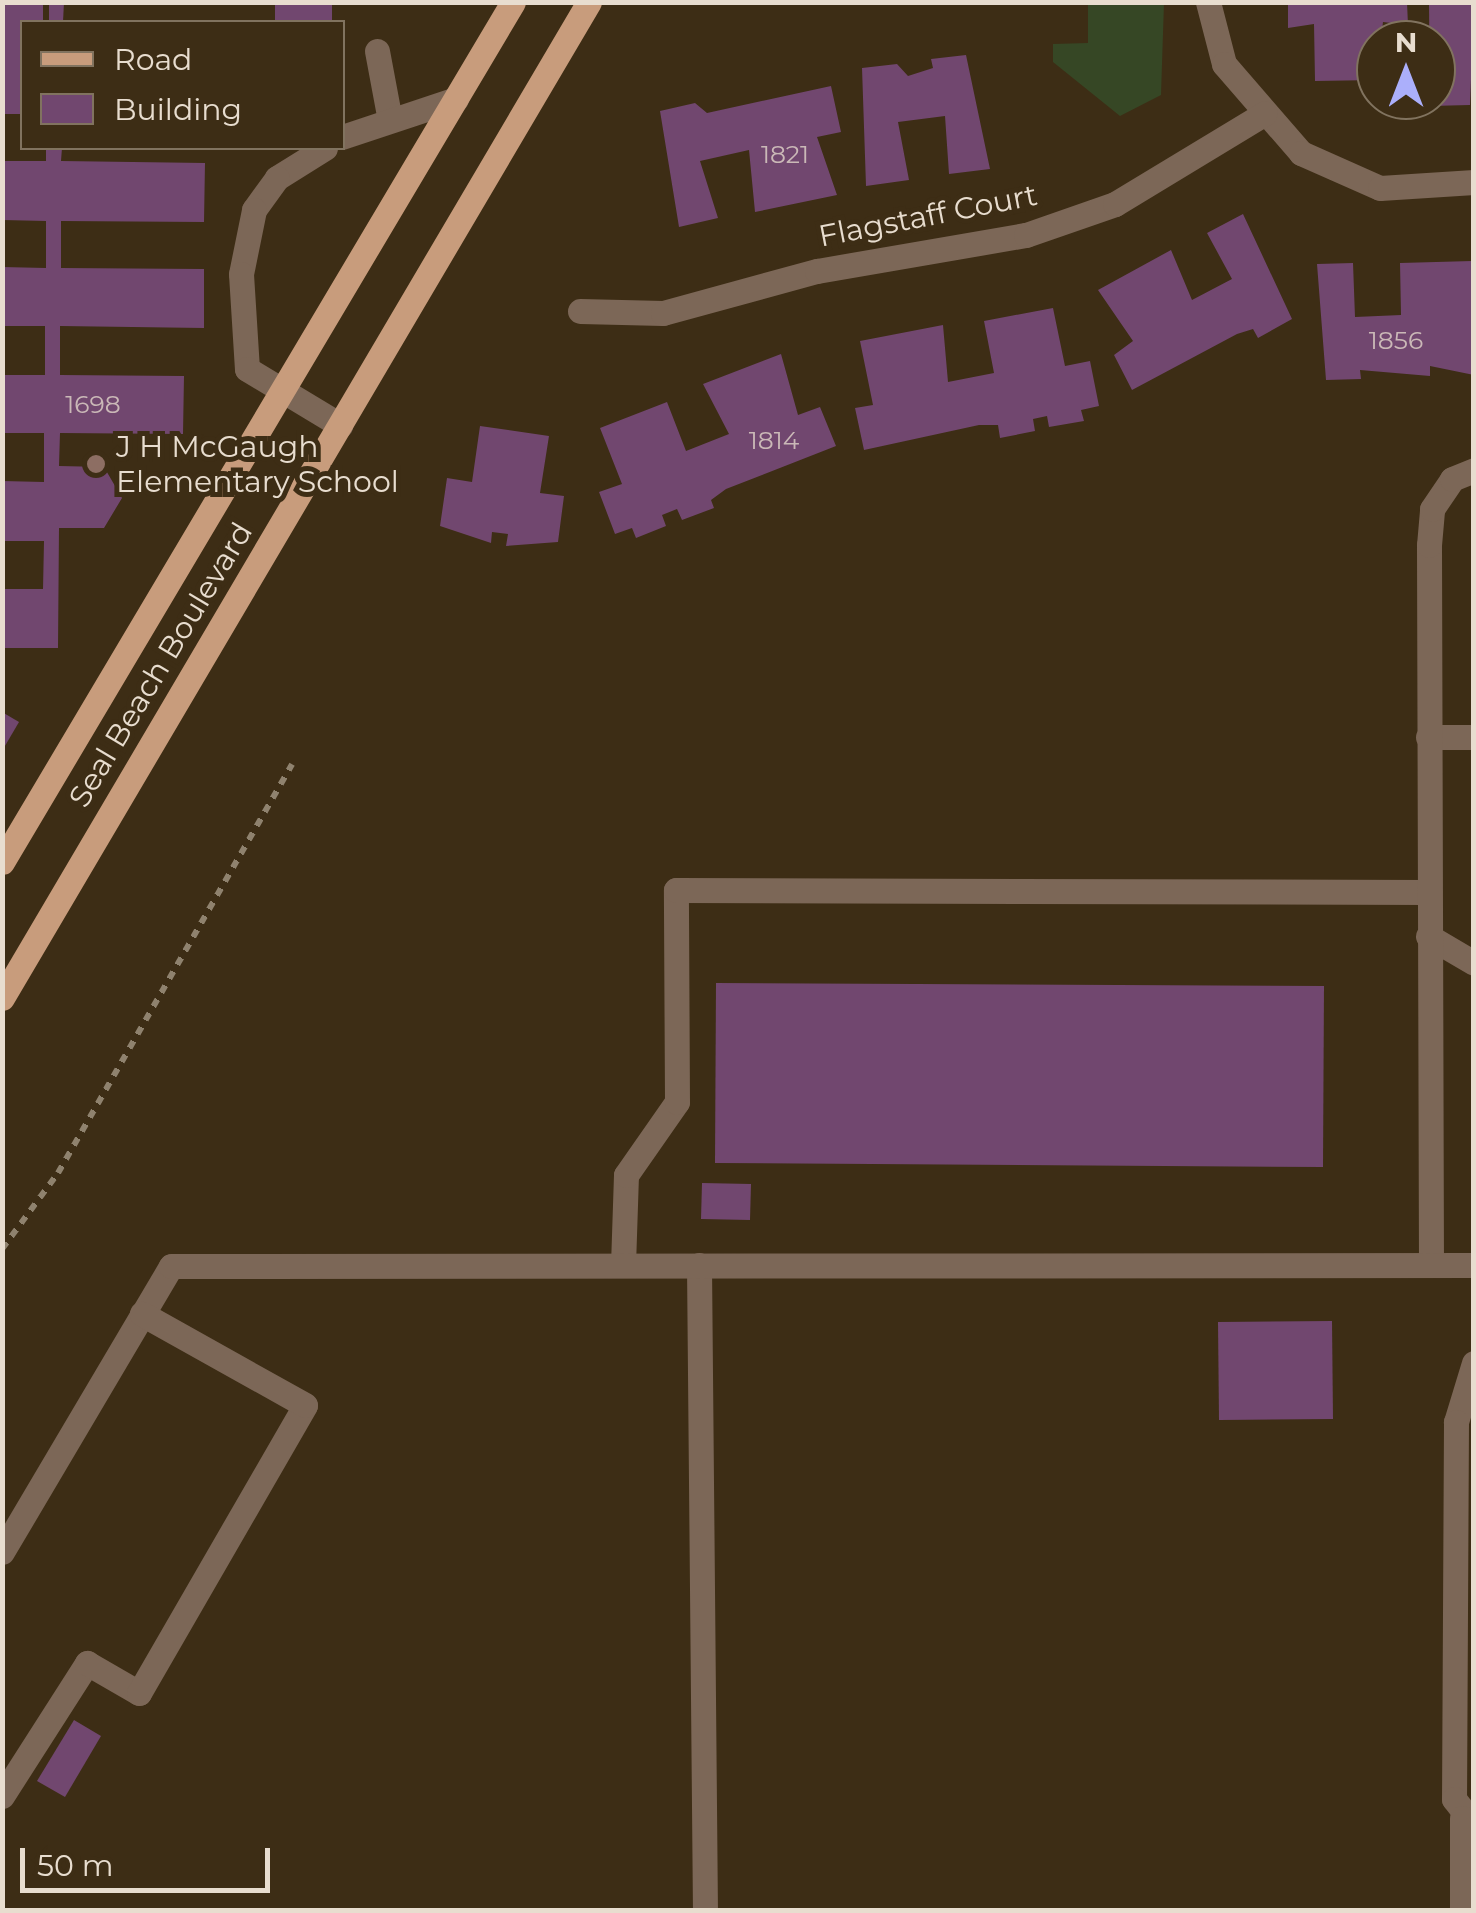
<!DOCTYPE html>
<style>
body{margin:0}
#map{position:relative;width:1476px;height:1913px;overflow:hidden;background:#3d2d15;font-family:Montserrat,sans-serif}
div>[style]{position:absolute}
.green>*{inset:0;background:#364725}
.building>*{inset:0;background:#71476f}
.path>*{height:6px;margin-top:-3px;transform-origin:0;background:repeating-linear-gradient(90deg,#8f826e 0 8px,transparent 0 16px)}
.minor>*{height:25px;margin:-12.5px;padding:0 12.5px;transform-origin:12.5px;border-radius:12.5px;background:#7c6757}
.major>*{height:25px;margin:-12.5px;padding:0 12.5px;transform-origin:12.5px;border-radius:12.5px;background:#c89c7c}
.dots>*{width:28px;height:28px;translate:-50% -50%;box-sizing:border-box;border:5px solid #3d2d15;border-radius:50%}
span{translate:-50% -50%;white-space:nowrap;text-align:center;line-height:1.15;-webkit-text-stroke:10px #3d2d15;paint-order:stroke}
.number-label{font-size:25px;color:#cab8b7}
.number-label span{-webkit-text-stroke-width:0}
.street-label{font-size:30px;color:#e8ddcf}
.poi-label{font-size:30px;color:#e8ddcf}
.left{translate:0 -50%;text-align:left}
.frame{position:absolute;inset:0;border:5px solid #e8ddcf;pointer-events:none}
.legend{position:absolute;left:20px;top:20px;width:325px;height:130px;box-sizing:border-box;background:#3d2d15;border:2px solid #81735f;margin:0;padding:12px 18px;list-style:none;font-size:30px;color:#e8ddcf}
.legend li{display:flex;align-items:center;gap:20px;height:50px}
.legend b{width:50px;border:2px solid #81735f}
.north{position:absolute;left:1356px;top:20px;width:100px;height:100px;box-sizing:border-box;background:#3d2d15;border:2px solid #81735f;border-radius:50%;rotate:0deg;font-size:28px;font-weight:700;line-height:40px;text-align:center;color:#e8ddcf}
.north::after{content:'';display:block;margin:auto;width:35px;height:45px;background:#abaffb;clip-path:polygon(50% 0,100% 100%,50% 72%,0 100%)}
.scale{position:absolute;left:20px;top:1848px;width:250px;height:45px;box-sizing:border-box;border:5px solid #e8ddcf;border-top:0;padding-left:12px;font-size:30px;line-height:35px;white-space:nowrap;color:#e8ddcf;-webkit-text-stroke:8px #3d2d15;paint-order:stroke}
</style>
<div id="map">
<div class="green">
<div style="clip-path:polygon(1088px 3px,1164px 3px,1161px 95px,1120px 116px,1053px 62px,1053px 44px,1088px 43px)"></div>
</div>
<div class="building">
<div style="clip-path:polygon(2px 2px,43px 2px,43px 22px,22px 22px,22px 114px,2px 114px)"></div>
<div style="clip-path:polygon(49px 2px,64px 2px,63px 22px,49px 22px)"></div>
<div style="clip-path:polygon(275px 2px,332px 2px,332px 22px,275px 22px)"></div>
<div style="clip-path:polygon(1288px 2px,1407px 2px,1408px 25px,1383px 22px,1376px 80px,1315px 81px,1314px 24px,1288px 28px)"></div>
<div style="clip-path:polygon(1474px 2px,1470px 105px,1430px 106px,1429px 4px)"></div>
<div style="clip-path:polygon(966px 55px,990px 169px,949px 174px,945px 116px,898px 122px,909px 180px,866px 186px,862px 68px,897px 64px,908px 76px,933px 68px,931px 59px)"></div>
<div style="clip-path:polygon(831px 86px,841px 132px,817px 137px,837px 195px,755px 212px,749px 150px,700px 161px,718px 218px,679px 227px,660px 111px,695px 103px,707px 113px)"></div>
<div style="clip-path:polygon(46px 148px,62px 148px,61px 161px,205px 163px,204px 222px,61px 221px,61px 268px,204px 269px,204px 328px,60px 326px,60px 375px,184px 376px,183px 434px,60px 433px,59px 466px,104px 467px,122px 498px,104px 528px,59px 528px,58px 648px,2px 648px,2px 589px,43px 589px,44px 541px,2px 541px,2px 481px,44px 482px,44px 433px,2px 433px,2px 375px,45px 375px,45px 326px,2px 326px,2px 267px,46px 268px,46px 221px,2px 220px,2px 161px,46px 161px)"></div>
<div style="clip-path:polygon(1243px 214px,1292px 319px,1258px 338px,1253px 329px,1237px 334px,1132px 390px,1114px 355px,1133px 341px,1098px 290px,1171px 250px,1192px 300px,1232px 279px,1207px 233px)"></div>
<div style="clip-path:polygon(1472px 261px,1474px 375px,1430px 366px,1430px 376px,1360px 370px,1361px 379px,1326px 380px,1317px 264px,1353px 263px,1355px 317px,1401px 315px,1400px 263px)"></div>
<div style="clip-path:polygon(1053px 308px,1065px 366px,1090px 361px,1099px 406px,1081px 410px,1084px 421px,1049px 427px,1047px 416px,1033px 419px,1035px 431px,1000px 438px,998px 425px,979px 425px,864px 450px,855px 408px,873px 405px,860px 341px,943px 325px,948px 382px,994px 373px,984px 321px)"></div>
<div style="clip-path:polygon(781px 354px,798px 415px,820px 407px,836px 446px,726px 489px,711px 500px,714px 508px,682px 520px,677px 509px,662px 515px,666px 526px,636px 538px,632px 528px,615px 534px,599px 492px,622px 484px,600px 428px,667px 402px,686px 451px,729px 434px,703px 384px)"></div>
<div style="clip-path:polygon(480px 426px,549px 436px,540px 493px,564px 496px,558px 542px,506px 546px,508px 534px,492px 532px,491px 543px,440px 526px,447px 478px,472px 482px)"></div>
<div style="clip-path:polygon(2px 712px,19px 722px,2px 751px)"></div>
<div style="clip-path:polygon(716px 983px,1324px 986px,1323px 1167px,715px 1163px)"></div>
<div style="clip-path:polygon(702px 1183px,751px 1184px,750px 1220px,701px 1219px)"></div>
<div style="clip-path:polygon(1332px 1321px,1333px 1419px,1219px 1420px,1218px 1322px)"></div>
<div style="clip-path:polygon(74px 1720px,101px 1736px,65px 1797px,37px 1781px)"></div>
</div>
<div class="path">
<div style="left:2px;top:1249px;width:94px;rotate:-53.6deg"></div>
<div style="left:58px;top:1173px;width:471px;rotate:-60.2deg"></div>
</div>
<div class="minor">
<div style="left:1208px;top:2px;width:64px;rotate:75.5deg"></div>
<div style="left:1224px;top:64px;width:118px;rotate:49.1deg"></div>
<div style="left:1301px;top:153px;width:86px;rotate:23.9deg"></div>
<div style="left:1380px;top:188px;width:94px;rotate:-3.7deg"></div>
<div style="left:377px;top:51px;width:65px;rotate:79.4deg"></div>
<div style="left:342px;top:137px;width:120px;rotate:-18.4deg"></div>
<div style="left:325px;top:148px;width:57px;rotate:148deg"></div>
<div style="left:277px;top:178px;width:39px;rotate:126deg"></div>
<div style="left:254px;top:210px;width:65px;rotate:101.5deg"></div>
<div style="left:241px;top:274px;width:95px;rotate:86.4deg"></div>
<div style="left:247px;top:369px;width:109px;rotate:31.1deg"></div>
<div style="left:580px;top:311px;width:83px;rotate:1.4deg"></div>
<div style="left:663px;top:313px;width:160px;rotate:-15.3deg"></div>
<div style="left:817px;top:271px;width:212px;rotate:-9.8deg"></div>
<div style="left:1026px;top:235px;width:94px;rotate:-19.2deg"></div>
<div style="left:1115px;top:204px;width:175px;rotate:-31.2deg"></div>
<div style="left:1428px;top:737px;width:46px"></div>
<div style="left:1428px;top:936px;width:53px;rotate:30.4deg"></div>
<div style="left:623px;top:1265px;width:90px;rotate:-88.1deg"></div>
<div style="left:626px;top:1175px;width:89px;rotate:-55.1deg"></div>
<div style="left:677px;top:1102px;width:212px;rotate:-90.3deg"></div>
<div style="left:676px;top:890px;width:752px;rotate:0.15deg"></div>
<div style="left:699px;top:1265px;width:645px;rotate:89.47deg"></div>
<div style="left:1431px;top:1265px;width:720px;rotate:-90.16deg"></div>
<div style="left:1429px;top:545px;width:36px;rotate:-85deg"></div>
<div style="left:1432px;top:509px;width:36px;rotate:-56deg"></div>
<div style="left:1452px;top:479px;width:24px;rotate:-22deg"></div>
<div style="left:1474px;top:1363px;width:62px;rotate:107deg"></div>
<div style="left:1456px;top:1422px;width:377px;rotate:90.3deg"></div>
<div style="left:1454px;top:1799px;width:33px;rotate:52deg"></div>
<div style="left:2px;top:1552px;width:332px;rotate:-59.4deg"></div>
<div style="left:171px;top:1266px;width:1303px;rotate:-0.04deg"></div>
<div style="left:2px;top:1796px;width:158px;rotate:-57.4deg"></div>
<div style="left:87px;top:1663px;width:60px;rotate:30deg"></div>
<div style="left:139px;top:1693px;width:332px;rotate:-60deg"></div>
<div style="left:305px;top:1405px;width:187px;rotate:-150.8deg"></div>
<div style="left:1462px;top:1818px;width:92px;rotate:90deg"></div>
</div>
<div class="major">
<div style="left:2px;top:862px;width:1000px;rotate:-59.28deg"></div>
<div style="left:2px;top:998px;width:1156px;rotate:-59.49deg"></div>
</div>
<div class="dots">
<div style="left:96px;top:464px;background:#8d6e63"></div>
</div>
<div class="number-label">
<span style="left:785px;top:154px">1821</span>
<span style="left:1396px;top:340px">1856</span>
<span style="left:93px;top:404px">1698</span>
<span style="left:774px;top:440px">1814</span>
</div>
<div class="street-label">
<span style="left:928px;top:216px;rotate:-11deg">Flagstaff Court</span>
<span style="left:161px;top:665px;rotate:-59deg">Seal Beach Boulevard</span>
</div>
<div class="poi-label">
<span class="left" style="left:116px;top:464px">J H McGaugh<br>Elementary School</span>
</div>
<div class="frame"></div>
<ul class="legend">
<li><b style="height:12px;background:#c89c7c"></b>Road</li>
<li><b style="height:28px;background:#71476f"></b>Building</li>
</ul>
<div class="north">N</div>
<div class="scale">50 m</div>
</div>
